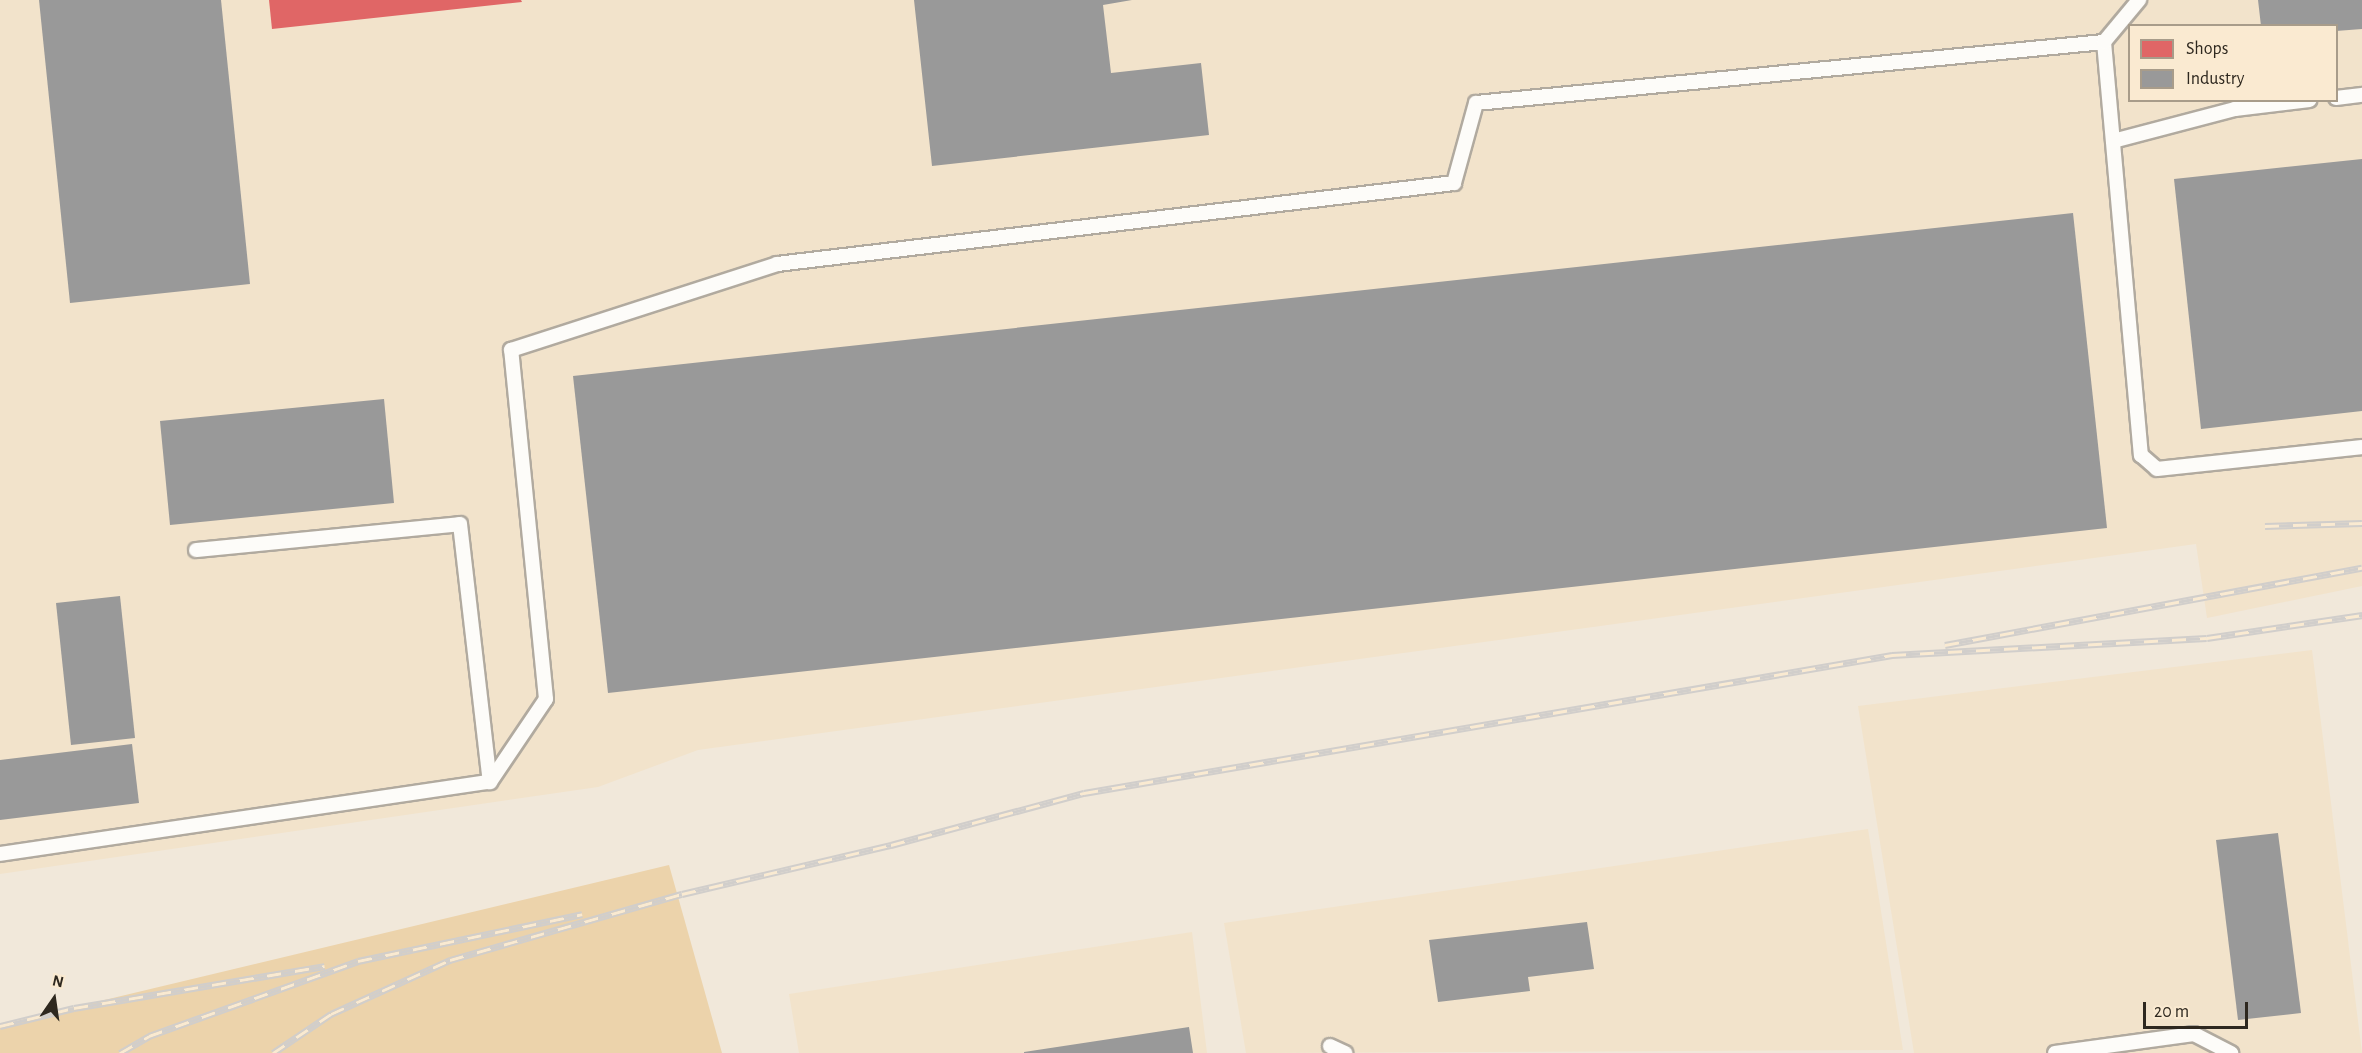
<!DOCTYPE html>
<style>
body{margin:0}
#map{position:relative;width:2362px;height:1053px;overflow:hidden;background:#f1e8da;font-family:"Alegreya Sans",sans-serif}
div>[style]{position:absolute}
.built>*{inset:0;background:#f2e3cb}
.green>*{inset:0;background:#ecd3ab}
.shops>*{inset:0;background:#e06666}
.industry>*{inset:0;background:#999}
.roads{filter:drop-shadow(2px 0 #b1aa9f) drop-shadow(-2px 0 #b1aa9f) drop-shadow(0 2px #b1aa9f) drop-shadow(0 -2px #b1aa9f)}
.service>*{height:14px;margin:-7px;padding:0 7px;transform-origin:7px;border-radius:7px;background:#fdfcf9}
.rail>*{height:7px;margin-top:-3.5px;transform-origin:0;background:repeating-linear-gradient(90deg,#faead1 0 14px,#d1cecb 0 28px);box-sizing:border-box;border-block:2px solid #d1cecb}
span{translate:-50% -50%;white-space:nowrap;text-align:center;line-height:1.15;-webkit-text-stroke:6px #faead1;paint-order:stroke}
.legend{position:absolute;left:2128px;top:24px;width:210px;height:78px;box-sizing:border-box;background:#faead1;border:2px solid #a89c8a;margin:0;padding:8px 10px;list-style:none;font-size:18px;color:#2e281f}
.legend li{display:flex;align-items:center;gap:12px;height:30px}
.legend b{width:30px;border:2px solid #a89c8a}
.north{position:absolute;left:24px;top:969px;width:60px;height:60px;-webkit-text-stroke:4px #faead1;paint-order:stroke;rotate:13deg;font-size:16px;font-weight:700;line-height:24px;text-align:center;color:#2e281f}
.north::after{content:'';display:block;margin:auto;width:21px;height:27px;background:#2e281f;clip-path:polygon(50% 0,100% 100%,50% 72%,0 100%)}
.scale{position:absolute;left:2143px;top:1002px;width:105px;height:27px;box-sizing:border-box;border:3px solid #2e281f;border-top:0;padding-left:8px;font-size:18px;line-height:21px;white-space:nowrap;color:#2e281f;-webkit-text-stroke:4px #faead1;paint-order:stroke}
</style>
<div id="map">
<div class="built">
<div style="clip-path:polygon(evenodd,0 0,2362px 0,2362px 586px,2207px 618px,2196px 544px,698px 750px,598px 787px,0 874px,0 0,2130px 26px,2336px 26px,2336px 100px,2130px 100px,2130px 26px)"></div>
<div style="clip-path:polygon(2312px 650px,2362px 1053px,1914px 1053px,1858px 706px)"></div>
<div style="clip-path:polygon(1868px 829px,1903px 1050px,1246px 1053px,1224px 923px)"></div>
<div style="clip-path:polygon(1192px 932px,1207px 1053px,799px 1053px,789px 994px)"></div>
</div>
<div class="green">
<div style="clip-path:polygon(669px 865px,722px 1053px,0 1053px,0 1025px)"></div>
</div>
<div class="shops">
<div style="clip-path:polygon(269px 0,521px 0,522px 2px,272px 29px)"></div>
</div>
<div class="industry">
<div style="clip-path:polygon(39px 0,221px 0,250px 284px,70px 303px)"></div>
<div style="clip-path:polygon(914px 0,1132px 0,1103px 5px,1111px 73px,1201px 63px,1209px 135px,932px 166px)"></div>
<div style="clip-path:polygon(2258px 0,2362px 0,2362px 29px,2336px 31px,2336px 26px,2261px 26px)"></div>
<div style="clip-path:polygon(2362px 159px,2362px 411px,2201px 429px,2174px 179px)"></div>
<div style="clip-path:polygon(2073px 213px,2107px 528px,608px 693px,573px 376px)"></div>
<div style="clip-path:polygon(384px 399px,394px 503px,170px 525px,160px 421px)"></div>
<div style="clip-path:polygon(120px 596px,135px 738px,71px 745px,56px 603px)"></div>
<div style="clip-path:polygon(132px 744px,139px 803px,0 820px,0 760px)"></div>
<div style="clip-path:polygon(2278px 833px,2301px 1013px,2238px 1020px,2216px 840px)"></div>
<div style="clip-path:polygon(1587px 922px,1594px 969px,1528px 977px,1530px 991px,1438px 1002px,1429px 940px)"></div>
<div style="clip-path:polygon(1189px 1027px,1193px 1053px,1024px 1053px,1024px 1052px)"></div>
</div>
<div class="roads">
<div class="service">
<div style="left:2104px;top:42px;width:415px;rotate:84.9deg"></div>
<div style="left:2141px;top:455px;width:21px;rotate:41deg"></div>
<div style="left:2157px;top:469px;width:206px;rotate:-6.1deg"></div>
<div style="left:2336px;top:98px;width:26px;rotate:-7deg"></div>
<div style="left:2113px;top:141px;width:126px;rotate:-14.7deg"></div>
<div style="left:2235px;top:109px;width:75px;rotate:-6.9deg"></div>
<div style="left:196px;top:550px;width:265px;rotate:-5.6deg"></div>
<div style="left:460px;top:524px;width:260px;rotate:83.4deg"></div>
<div style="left:0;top:854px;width:495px;rotate:-8.4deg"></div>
<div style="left:490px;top:782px;width:100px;rotate:-56deg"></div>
<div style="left:546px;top:699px;width:351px;rotate:-95.7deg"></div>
<div style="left:511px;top:350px;width:280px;rotate:-17.9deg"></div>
<div style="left:777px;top:264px;width:682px;rotate:-6.82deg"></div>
<div style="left:1454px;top:183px;width:83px;rotate:-74.6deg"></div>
<div style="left:1476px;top:103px;width:631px;rotate:-5.55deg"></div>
<div style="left:2104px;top:42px;width:55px;rotate:-50.2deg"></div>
<div style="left:1330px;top:1046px;width:17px;rotate:25deg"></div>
<div style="left:2055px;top:1053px;width:140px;rotate:-7.8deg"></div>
<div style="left:2194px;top:1034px;width:42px;rotate:27.2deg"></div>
</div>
</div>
<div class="rail">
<div style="left:2265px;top:526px;width:97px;rotate:-1.8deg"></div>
<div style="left:1945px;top:645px;width:424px;rotate:-10.5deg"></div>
<div style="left:0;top:1026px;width:76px;rotate:-13.7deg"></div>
<div style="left:74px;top:1008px;width:254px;rotate:-9.5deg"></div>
<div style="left:120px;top:1053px;width:34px;rotate:-30deg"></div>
<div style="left:149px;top:1036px;width:222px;rotate:-19.7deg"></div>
<div style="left:358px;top:961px;width:229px;rotate:-11.8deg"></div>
<div style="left:273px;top:1053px;width:70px;rotate:-33.9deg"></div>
<div style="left:331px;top:1014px;width:131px;rotate:-24.4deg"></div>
<div style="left:450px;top:960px;width:241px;rotate:-15.9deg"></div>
<div style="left:682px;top:894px;width:215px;rotate:-13.2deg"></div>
<div style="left:891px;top:845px;width:200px;rotate:-15.1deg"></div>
<div style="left:1084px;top:793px;width:820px;rotate:-9.69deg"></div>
<div style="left:1892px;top:655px;width:315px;rotate:-3.1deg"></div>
<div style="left:2207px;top:638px;width:157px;rotate:-8.4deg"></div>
</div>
<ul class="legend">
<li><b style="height:16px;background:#e06666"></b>Shops</li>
<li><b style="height:16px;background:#999"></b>Industry</li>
</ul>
<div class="north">N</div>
<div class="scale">20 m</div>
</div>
